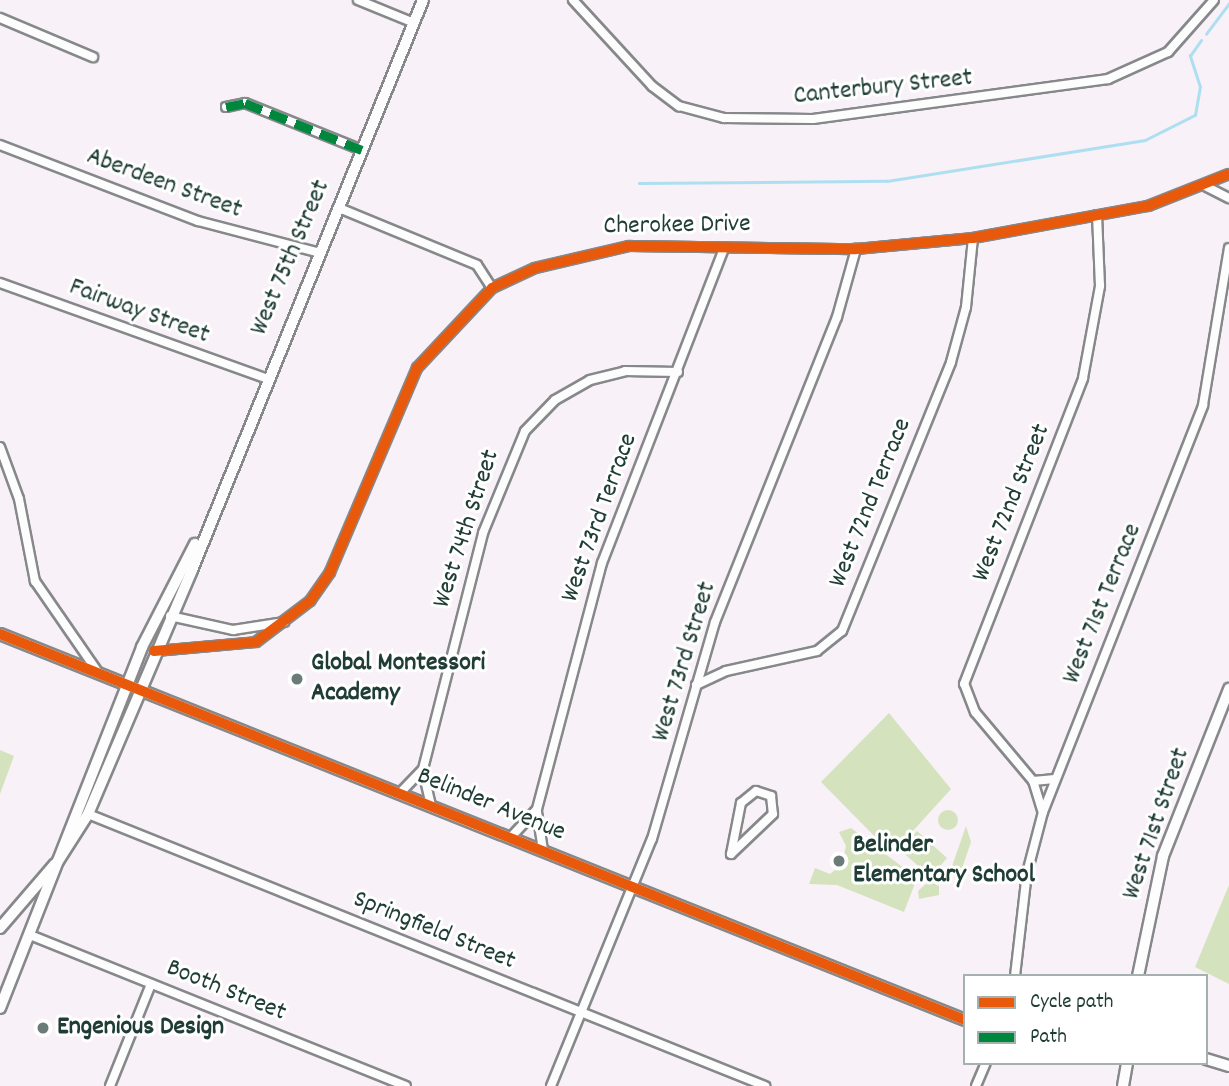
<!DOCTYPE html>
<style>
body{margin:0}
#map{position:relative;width:1229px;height:1086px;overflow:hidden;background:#f8f1f7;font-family:Dekko,sans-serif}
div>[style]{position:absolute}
.green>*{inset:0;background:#d4e3be}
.round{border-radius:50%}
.stream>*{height:2.5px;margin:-1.25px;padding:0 1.25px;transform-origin:1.25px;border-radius:1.25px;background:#addff1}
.roads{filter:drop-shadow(2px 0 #86888a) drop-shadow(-2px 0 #86888a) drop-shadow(0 2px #86888a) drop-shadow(0 -2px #86888a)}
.minor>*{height:8px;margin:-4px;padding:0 4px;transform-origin:4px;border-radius:4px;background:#fefdfe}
.tertiary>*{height:10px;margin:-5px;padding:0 5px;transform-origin:5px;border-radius:5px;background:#fefdfe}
.secondary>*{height:10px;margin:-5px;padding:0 5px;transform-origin:5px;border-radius:5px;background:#fefdfe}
.quiet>*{height:9px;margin-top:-4.5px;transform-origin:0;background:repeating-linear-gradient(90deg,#00873e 0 18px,transparent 0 27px)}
.cycleway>*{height:10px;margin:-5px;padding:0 5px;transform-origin:5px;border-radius:5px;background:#e8590c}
.dots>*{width:19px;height:19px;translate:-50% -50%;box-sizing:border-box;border:4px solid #fff;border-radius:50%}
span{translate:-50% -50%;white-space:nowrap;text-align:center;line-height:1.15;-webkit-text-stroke:6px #fff;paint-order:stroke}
.street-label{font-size:26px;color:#1f3d34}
.poi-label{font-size:26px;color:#1f3d34;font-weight:700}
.left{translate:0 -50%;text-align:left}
.legend{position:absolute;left:963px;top:974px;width:245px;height:91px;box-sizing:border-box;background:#fff;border:2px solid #a5b1ae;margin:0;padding:9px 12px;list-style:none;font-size:21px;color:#1f3d34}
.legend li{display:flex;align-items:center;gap:14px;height:35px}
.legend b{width:35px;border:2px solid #a5b1ae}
</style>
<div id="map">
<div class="green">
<div style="clip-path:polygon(889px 713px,951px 789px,892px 854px,821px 782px)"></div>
<div style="clip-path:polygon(0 750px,14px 756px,0 794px)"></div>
<div class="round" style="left:938px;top:810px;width:20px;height:20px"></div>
<div style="clip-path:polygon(966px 826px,971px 842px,958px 880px,950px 872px)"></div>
<div style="clip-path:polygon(851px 828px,917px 878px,904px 912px,837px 885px,809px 884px,815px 868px,830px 874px,842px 864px,846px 846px,839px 832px)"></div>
<div style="clip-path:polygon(917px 831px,947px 858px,931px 877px,900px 850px)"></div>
<div style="clip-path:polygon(929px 881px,939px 886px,939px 895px,919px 899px,918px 891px)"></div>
<div style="clip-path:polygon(1229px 885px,1229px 984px,1195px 967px)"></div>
</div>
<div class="stream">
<div style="left:1206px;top:34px;width:39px;rotate:-53deg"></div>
<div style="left:639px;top:183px;width:248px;rotate:-0.5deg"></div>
<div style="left:887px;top:181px;width:261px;rotate:-9deg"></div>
<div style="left:1145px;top:140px;width:56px;rotate:-26.6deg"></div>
<div style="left:1195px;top:115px;width:28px;rotate:-80deg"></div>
<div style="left:1200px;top:87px;width:33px;rotate:-108deg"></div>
<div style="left:1190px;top:56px;width:19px;rotate:-55deg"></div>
</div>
<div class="roads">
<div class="minor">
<div style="left:358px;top:0;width:61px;rotate:22.3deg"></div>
<div style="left:573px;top:0;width:117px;rotate:47.4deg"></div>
<div style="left:652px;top:86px;width:34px;rotate:37deg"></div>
<div style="left:679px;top:106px;width:47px;rotate:14.9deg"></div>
<div style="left:724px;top:118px;width:89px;rotate:0.6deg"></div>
<div style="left:813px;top:119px;width:298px;rotate:-7.7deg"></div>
<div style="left:1108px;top:79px;width:66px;rotate:-24.2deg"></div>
<div style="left:1168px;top:52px;width:69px;rotate:-48.5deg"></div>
<div style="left:0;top:18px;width:101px;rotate:22.8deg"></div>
<div style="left:226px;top:107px;width:19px;rotate:-12deg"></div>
<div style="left:245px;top:103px;width:126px;rotate:21.9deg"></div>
<div style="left:0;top:145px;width:212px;rotate:21deg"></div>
<div style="left:198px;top:221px;width:123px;rotate:14.6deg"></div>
<div style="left:1207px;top:187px;width:25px;rotate:27deg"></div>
<div style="left:339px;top:208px;width:149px;rotate:22.4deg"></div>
<div style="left:477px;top:265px;width:27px;rotate:57deg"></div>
<div style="left:0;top:283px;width:282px;rotate:19.7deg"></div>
<div style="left:0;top:447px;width:55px;rotate:69.9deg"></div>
<div style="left:19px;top:499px;width:84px;rotate:79deg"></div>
<div style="left:35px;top:581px;width:109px;rotate:55.4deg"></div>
<div style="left:170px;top:616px;width:65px;rotate:12.5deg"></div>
<div style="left:233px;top:630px;width:52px;rotate:-8.9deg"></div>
<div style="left:156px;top:651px;width:100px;rotate:-5.1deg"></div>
<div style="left:256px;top:642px;width:68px;rotate:-37.2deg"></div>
<div style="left:310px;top:601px;width:35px;rotate:-55deg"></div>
<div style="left:330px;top:572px;width:222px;rotate:-66.9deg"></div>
<div style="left:417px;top:368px;width:110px;rotate:-46.8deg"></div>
<div style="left:492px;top:288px;width:47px;rotate:-24.9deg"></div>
<div style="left:535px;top:268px;width:97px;rotate:-13.2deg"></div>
<div style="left:629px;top:246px;width:227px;rotate:0.8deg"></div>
<div style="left:856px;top:249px;width:118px;rotate:-5.4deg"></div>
<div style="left:973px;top:238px;width:178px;rotate:-10.4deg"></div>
<div style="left:1148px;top:206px;width:87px;rotate:-21.6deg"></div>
<div style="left:696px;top:685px;width:33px;rotate:-25deg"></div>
<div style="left:726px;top:671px;width:93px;rotate:-12.4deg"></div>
<div style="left:817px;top:651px;width:32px;rotate:-39deg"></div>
<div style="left:842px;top:631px;width:290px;rotate:-67.9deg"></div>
<div style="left:951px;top:362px;width:57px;rotate:-74.7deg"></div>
<div style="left:966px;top:307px;width:69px;rotate:-84.2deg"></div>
<div style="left:423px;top:771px;width:36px;rotate:77deg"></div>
<div style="left:1033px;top:781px;width:22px;rotate:-5deg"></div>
<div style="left:756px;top:791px;width:16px;rotate:18deg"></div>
<div style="left:771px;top:796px;width:18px;rotate:84deg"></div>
<div style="left:773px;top:814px;width:58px;rotate:136.4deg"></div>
<div style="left:731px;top:854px;width:52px;rotate:-78.9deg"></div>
<div style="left:741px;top:803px;width:19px;rotate:-39deg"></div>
<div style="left:399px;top:794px;width:35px;rotate:-46deg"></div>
<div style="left:423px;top:769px;width:244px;rotate:-75.7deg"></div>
<div style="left:483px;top:533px;width:110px;rotate:-67.6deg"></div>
<div style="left:525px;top:431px;width:43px;rotate:-45.9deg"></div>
<div style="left:555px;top:400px;width:40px;rotate:-29.7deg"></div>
<div style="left:590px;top:380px;width:36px;rotate:-14deg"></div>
<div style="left:625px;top:371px;width:53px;rotate:1.1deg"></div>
<div style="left:1042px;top:810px;width:30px;rotate:-107deg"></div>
<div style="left:1033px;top:781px;width:90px;rotate:-130deg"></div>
<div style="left:975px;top:712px;width:30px;rotate:-111deg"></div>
<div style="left:964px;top:684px;width:328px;rotate:-68.7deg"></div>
<div style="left:1083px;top:378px;width:94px;rotate:-79.5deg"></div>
<div style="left:1100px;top:286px;width:71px;rotate:-92.4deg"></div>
<div style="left:537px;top:812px;width:37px;rotate:81deg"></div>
<div style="left:88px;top:814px;width:730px;rotate:21.89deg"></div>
<div style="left:511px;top:837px;width:38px;rotate:-47deg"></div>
<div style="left:537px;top:809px;width:254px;rotate:-75.2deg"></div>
<div style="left:602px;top:563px;width:338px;rotate:-68.8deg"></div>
<div style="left:30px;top:935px;width:405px;rotate:21.9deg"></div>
<div style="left:1015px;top:976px;width:104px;rotate:-83.4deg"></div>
<div style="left:1027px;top:873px;width:63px;rotate:-75.3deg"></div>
<div style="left:1043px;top:812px;width:437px;rotate:-68.5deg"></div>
<div style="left:1203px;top:405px;width:159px;rotate:-80.6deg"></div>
<div style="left:110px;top:1086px;width:110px;rotate:-68.1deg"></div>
<div style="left:551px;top:1086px;width:267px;rotate:-67.8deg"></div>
<div style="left:652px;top:839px;width:226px;rotate:-73.8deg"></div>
<div style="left:715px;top:622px;width:328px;rotate:-68.2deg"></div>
<div style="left:837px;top:317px;width:71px;rotate:-74.4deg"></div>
<div style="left:976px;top:1086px;width:25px;rotate:-67deg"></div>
</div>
<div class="tertiary">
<div style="left:0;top:634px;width:1039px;rotate:21.8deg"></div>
<div style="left:0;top:928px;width:84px;rotate:-49.3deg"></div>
<div style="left:1138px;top:976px;width:123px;rotate:-78.2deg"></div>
<div style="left:1163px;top:856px;width:180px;rotate:-68.4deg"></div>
<div style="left:1206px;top:1059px;width:24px;rotate:17deg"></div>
<div style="left:1123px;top:1086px;width:23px;rotate:-80deg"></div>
</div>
<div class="secondary">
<div style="left:58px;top:861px;width:56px;rotate:-57.4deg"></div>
<div style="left:88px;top:814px;width:265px;rotate:-66.9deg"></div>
<div style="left:192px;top:570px;width:615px;rotate:-67.94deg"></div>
<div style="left:0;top:1008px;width:388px;rotate:-68.5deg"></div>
<div style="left:142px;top:647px;width:116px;rotate:-62.8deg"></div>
</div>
</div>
<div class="quiet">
<div style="left:226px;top:107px;width:19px;rotate:-12deg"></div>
<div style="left:245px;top:103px;width:126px;rotate:21.9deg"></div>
</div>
<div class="cycleway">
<div style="left:0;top:634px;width:1039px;rotate:21.8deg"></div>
<div style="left:154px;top:651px;width:102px;rotate:-5deg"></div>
<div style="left:256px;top:642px;width:68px;rotate:-37.2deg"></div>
<div style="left:310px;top:601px;width:35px;rotate:-55deg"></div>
<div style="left:330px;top:572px;width:222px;rotate:-66.9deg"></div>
<div style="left:417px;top:368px;width:110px;rotate:-46.8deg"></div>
<div style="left:492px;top:288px;width:47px;rotate:-24.9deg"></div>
<div style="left:535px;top:268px;width:97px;rotate:-13.2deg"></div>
<div style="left:629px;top:246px;width:227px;rotate:0.8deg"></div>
<div style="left:856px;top:249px;width:118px;rotate:-5.4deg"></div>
<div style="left:973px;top:238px;width:178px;rotate:-10.4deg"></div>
<div style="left:1148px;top:206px;width:87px;rotate:-21.6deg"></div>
</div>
<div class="dots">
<div style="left:297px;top:679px;background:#6b7c78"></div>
<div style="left:839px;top:861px;background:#6b7c78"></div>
<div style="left:43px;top:1028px;background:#6b7c78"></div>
</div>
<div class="street-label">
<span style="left:883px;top:88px;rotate:-6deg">Canterbury Street</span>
<span style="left:164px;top:184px;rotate:20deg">Aberdeen Street</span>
<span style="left:677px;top:226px;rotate:-1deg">Cherokee Drive</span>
<span style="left:291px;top:258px;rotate:-67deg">West 75th Street</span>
<span style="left:139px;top:312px;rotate:20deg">Fairway Street</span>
<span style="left:871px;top:503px;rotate:-68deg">West 72nd Terrace</span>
<span style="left:1012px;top:503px;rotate:-68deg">West 72nd Street</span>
<span style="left:600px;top:518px;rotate:-70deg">West 73rd Terrace</span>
<span style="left:467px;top:529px;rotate:-72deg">West 74th Street</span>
<span style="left:1103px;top:604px;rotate:-68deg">West 71st Terrace</span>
<span style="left:685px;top:662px;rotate:-73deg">West 73rd Street</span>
<span style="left:491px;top:805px;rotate:22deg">Belinder Avenue</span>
<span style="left:1157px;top:824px;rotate:-71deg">West 71st Street</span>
<span style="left:434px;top:931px;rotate:22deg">Springfield Street</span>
<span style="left:226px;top:991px;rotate:22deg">Booth Street</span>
</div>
<div class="poi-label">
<span class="left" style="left:311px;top:679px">Global Montessori<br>Academy</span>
<span class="left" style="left:853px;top:861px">Belinder<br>Elementary School</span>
<span class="left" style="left:57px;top:1028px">Engenious Design</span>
</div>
<ul class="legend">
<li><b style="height:9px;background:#e8590c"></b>Cycle path</li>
<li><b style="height:9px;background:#00873e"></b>Path</li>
</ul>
</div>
